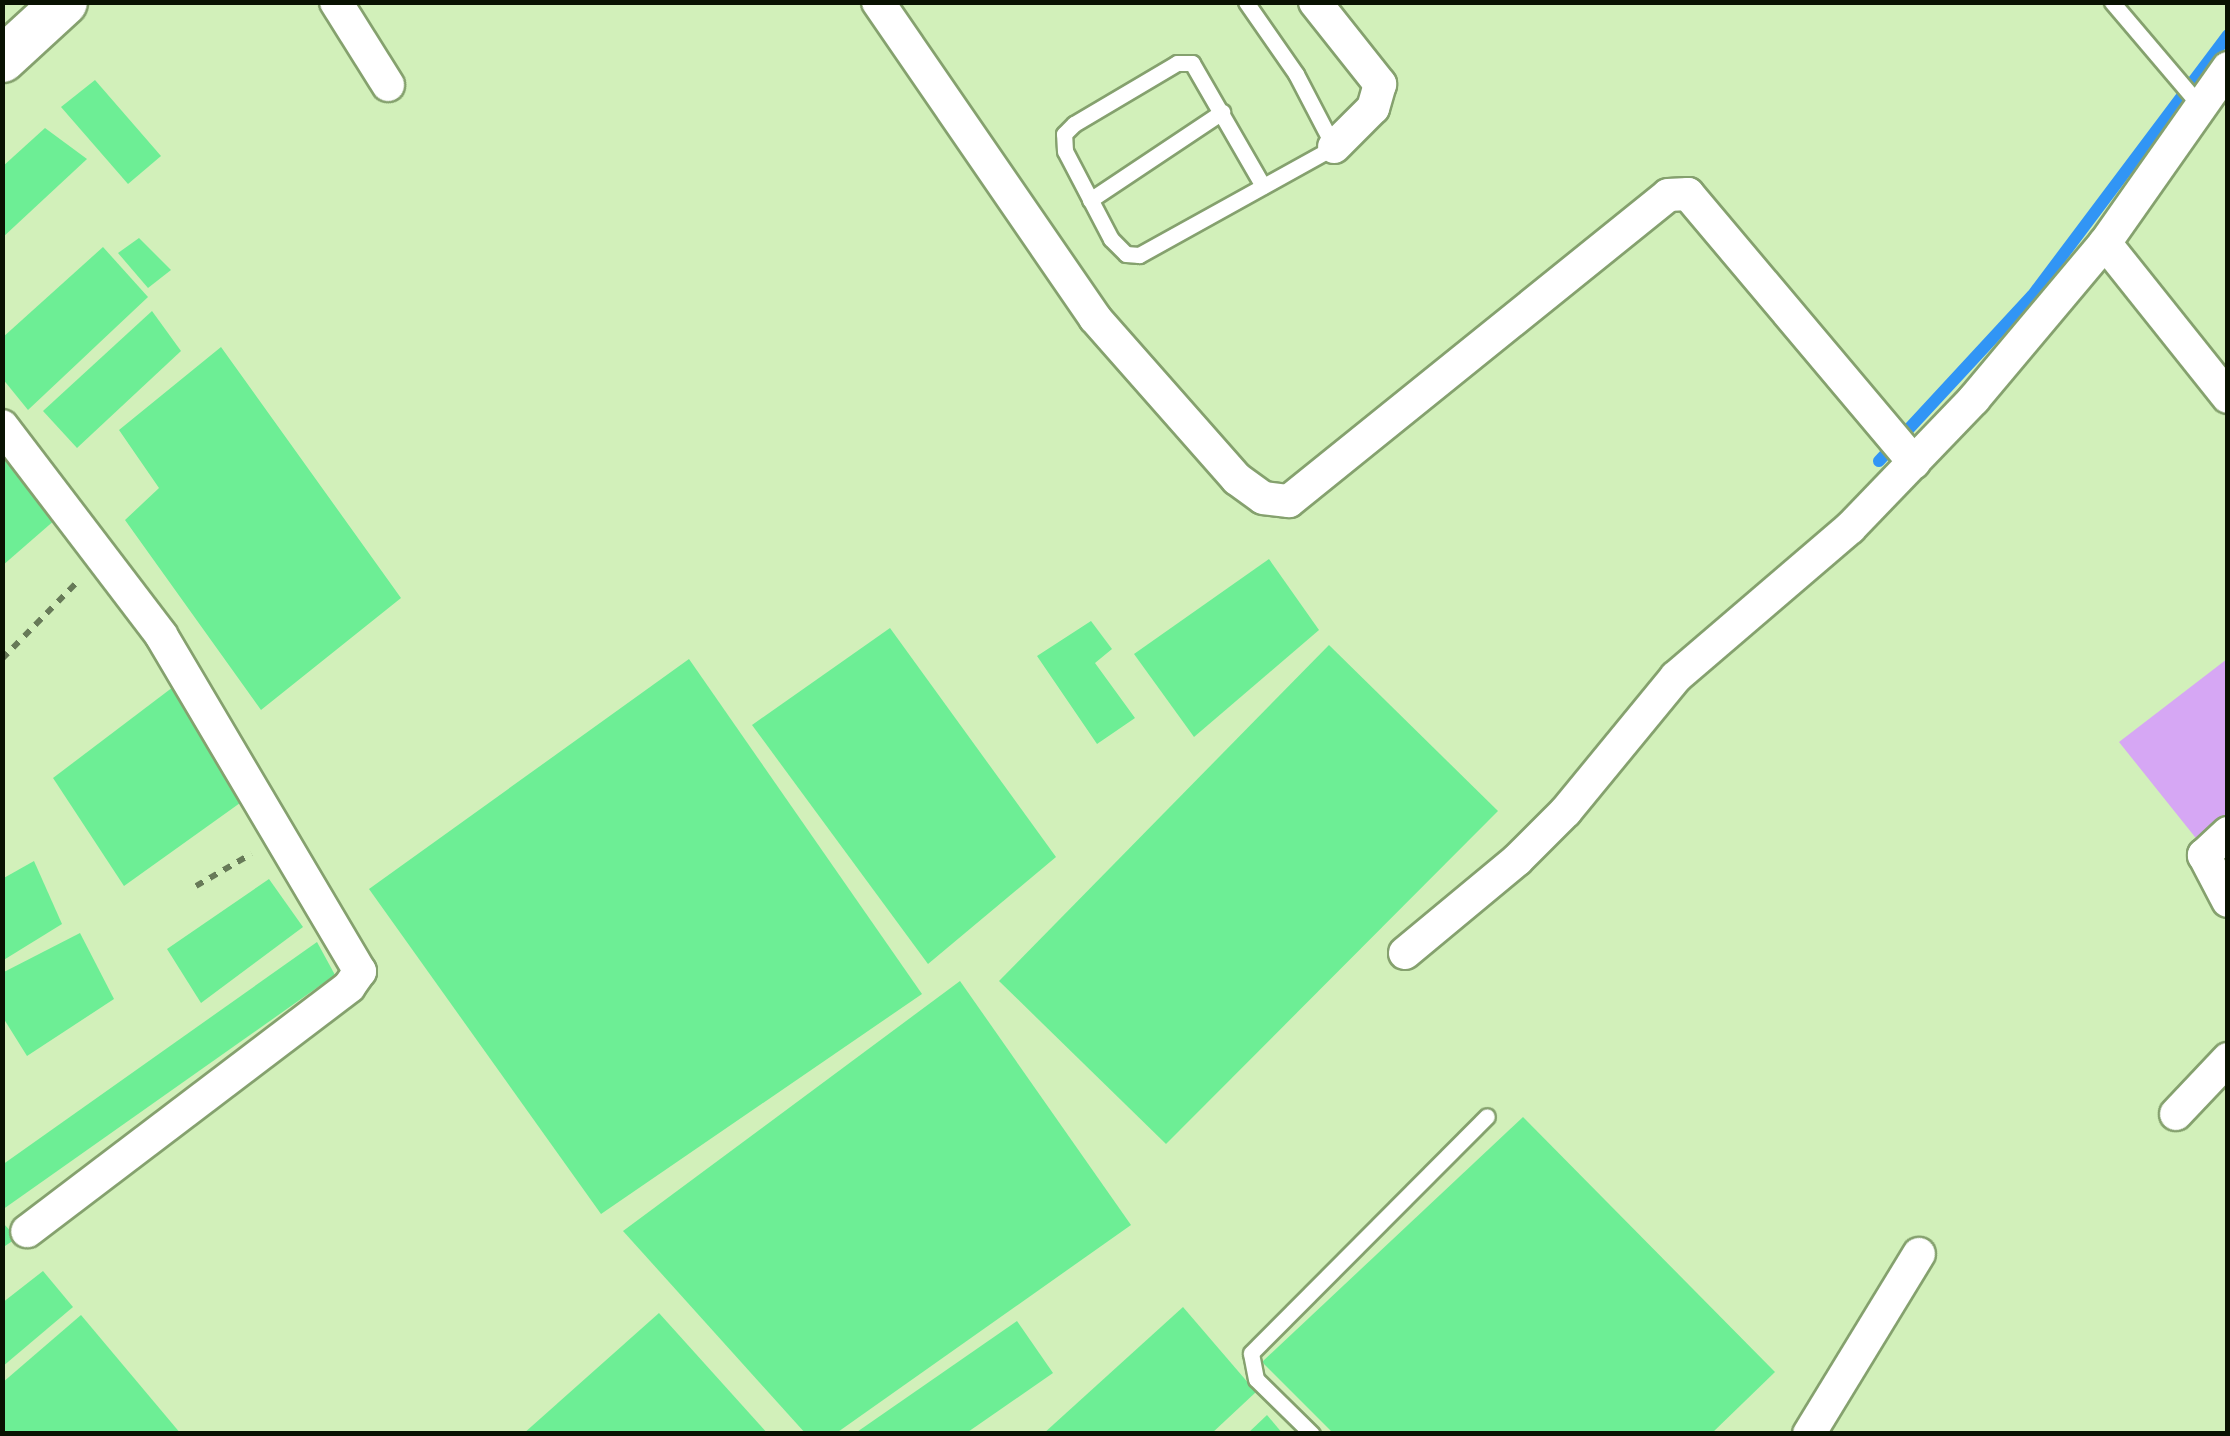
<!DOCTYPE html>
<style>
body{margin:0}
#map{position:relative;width:2230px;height:1436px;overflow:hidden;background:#d2f0ba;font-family:"Archivo Narrow",sans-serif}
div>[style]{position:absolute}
.green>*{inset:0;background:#d6a7f4}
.stream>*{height:12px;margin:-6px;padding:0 6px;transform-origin:6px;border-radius:6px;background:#3195f5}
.building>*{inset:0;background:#6dee95}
.path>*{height:6px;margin-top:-3px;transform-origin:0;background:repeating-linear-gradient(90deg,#677a58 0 8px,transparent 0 16px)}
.roads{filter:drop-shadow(2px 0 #85a16e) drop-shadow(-2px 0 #85a16e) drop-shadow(0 2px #85a16e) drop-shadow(0 -2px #85a16e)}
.service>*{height:15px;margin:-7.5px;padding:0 7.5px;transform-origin:7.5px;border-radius:7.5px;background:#fff}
.minor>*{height:32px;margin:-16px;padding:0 16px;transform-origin:16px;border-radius:16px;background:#fff}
.secondary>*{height:45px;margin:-22.5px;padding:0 22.5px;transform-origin:22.5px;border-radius:22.5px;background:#fff}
span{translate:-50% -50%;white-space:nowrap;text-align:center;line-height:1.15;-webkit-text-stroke:8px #d2f0ba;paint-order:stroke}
.frame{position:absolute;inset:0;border:5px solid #091202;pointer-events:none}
</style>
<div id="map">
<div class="green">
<div style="clip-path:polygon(2227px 659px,2227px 877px,2119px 742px)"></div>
</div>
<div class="stream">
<div style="left:1879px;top:461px;width:225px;rotate:-47.2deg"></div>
<div style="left:2032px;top:296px;width:326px;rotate:-53.1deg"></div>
</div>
<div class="building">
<div style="clip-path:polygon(95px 80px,161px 156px,128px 184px,61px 107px)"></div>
<div style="clip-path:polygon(45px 128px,87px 159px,2px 238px,2px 167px)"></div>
<div style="clip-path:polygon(139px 238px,171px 270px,148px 288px,118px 253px)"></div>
<div style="clip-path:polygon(103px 247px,148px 297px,28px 410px,2px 378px,2px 338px)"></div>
<div style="clip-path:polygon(152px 311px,181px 351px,77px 448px,43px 411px)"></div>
<div style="clip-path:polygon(221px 347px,401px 598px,261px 710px,125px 520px,159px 488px,119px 430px)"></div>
<div style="clip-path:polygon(2px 450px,56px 519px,2px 566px)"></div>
<div style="clip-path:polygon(1269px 559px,1319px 630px,1194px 737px,1134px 654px)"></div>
<div style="clip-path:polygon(1091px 621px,1112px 649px,1095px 663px,1135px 718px,1097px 744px,1037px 656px)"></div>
<div style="clip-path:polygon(890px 628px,1056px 857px,928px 964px,752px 725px)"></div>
<div style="clip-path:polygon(1329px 645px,1498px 811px,1166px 1144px,999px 981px)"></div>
<div style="clip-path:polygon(689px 659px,922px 994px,601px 1214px,369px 889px)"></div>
<div style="clip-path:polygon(177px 684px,247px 798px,124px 886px,53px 778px)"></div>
<div style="clip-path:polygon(34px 861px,62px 924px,2px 961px,2px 879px)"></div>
<div style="clip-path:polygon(269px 879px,303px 927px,201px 1003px,167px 949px)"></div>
<div style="clip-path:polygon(80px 933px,114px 999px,27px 1056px,2px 1016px,2px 973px)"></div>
<div style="clip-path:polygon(317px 942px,335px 975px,2px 1210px,2px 1165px)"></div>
<div style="clip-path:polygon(960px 981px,1131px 1225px,835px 1434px,806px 1434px,623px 1231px)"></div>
<div style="clip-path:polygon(1523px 1117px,1775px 1372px,1711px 1434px,1334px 1434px,1262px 1362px)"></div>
<div style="clip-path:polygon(2px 1222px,17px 1238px,2px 1248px)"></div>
<div style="clip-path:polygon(43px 1271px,73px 1307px,2px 1367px,2px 1303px)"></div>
<div style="clip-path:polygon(1183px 1307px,1256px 1392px,1211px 1434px,1043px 1434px)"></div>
<div style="clip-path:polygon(659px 1313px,768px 1434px,523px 1434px)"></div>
<div style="clip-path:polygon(81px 1315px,181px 1434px,2px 1434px,2px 1383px)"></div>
<div style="clip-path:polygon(1017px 1321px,1053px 1373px,965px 1434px,854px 1434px)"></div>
<div style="clip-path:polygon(1267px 1415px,1283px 1434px,1247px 1434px)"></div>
</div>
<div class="path">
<div style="left:2px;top:659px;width:109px;rotate:-45.7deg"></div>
<div style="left:196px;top:886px;width:64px;rotate:-30.2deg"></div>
</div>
<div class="roads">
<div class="service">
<div style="left:1246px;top:2px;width:88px;rotate:55.2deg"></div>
<div style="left:1296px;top:74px;width:82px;rotate:62.5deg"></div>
<div style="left:1334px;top:147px;width:223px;rotate:151deg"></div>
<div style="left:1139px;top:255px;width:13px;rotate:-176deg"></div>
<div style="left:1126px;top:254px;width:21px;rotate:-135deg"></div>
<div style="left:1111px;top:239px;width:99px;rotate:-117.6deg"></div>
<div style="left:1065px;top:151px;width:17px;rotate:-93deg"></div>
<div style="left:1064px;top:134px;width:14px;rotate:-45deg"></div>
<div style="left:1074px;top:124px;width:120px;rotate:-30.6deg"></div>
<div style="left:1177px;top:63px;width:15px"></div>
<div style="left:1192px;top:63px;width:142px;rotate:60deg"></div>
<div style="left:2112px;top:2px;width:138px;rotate:49.7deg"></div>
<div style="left:1090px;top:200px;width:159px;rotate:-33.7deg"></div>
<div style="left:1312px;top:1434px;width:78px;rotate:-135.5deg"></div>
<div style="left:1256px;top:1379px;width:26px;rotate:-101deg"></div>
<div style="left:1251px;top:1353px;width:334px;rotate:-45.1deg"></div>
</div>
<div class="minor">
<div style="left:336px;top:2px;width:98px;rotate:57.9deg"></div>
<div style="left:878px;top:2px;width:383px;rotate:55.5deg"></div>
<div style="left:1095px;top:318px;width:215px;rotate:48.6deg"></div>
<div style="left:1237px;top:479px;width:32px;rotate:36deg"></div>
<div style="left:1263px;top:498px;width:26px;rotate:7deg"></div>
<div style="left:1289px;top:501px;width:487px;rotate:-38.9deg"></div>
<div style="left:1668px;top:195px;width:20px;rotate:-3deg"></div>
<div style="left:1688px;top:194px;width:351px;rotate:49.9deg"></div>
<div style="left:1315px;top:2px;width:105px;rotate:51.6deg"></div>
<div style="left:1380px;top:84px;width:25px;rotate:106deg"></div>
<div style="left:1373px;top:108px;width:55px;rotate:135deg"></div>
<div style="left:2105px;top:243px;width:197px;rotate:51.4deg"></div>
<div style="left:2px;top:426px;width:263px;rotate:52.7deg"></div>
<div style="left:161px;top:635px;width:391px;rotate:59.4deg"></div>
<div style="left:360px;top:971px;width:19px;rotate:125deg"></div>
<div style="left:349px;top:987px;width:404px;rotate:142.8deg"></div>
<div style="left:2228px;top:833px;width:33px;rotate:137deg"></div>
<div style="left:2204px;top:855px;width:52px;rotate:62.4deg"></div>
<div style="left:1405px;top:953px;width:146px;rotate:-39.7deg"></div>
<div style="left:1517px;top:860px;width:69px;rotate:-45deg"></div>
<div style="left:1566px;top:811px;width:173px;rotate:-50.6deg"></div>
<div style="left:1676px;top:677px;width:229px;rotate:-40.6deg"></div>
<div style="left:1850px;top:528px;width:179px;rotate:-46.1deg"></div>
<div style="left:1974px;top:399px;width:204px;rotate:-50deg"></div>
<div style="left:2105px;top:243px;width:214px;rotate:-54.9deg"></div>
<div style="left:2176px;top:1114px;width:76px;rotate:-46.6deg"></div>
<div style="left:1809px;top:1434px;width:211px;rotate:-58.6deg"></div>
</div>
<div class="secondary">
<div style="left:2px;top:59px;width:84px;rotate:-42.6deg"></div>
</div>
</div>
<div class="frame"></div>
</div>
